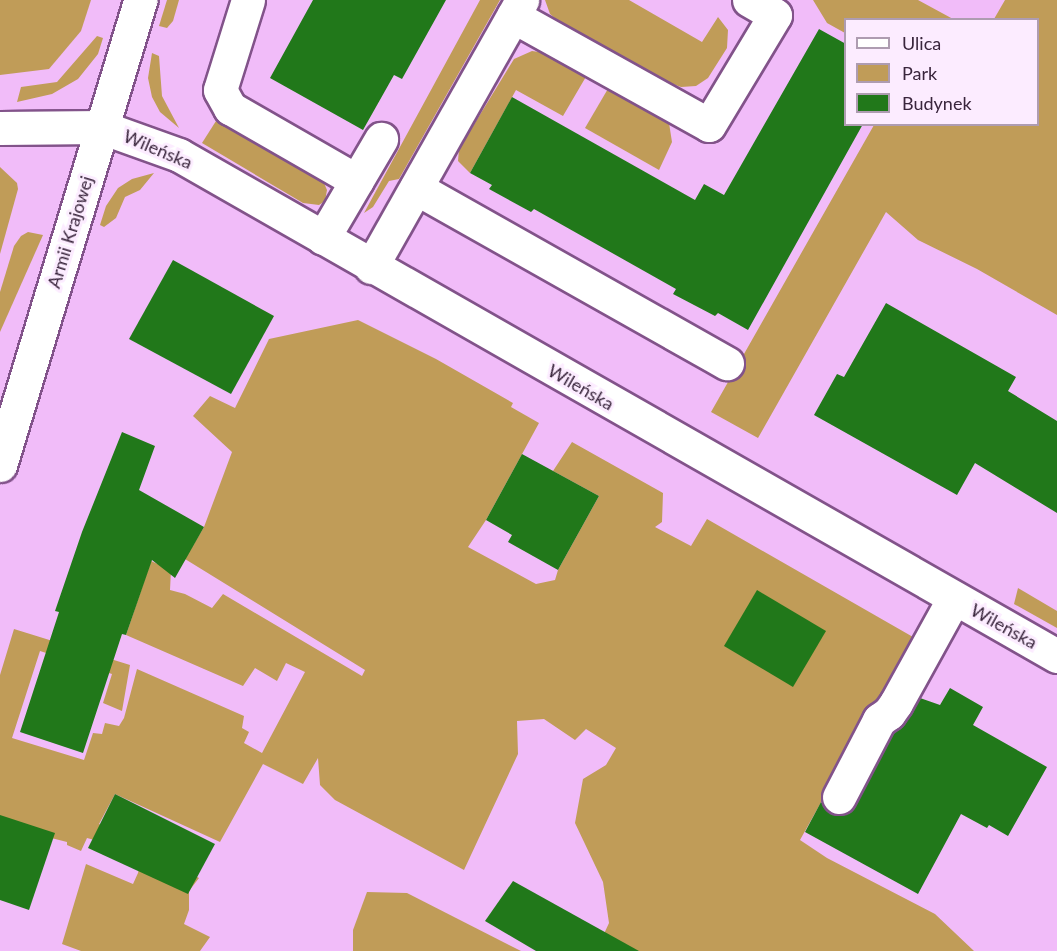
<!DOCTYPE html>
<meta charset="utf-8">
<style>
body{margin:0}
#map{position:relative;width:1057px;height:951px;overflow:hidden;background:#f1bcf9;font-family:Lato,sans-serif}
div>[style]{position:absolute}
.green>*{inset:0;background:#c09c58}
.building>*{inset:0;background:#21781a}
.roads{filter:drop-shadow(2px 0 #82538a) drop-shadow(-2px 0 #82538a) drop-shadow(0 2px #82538a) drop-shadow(0 -2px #82538a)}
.minor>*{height:33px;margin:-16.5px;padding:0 16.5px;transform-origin:16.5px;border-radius:16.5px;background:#fff}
span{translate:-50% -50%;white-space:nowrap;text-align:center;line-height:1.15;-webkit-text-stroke:6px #fcecff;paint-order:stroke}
.street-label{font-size:18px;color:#39253c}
.legend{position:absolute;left:844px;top:18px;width:195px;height:108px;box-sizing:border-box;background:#fcecff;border:2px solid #ae9cb1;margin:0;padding:8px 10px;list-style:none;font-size:18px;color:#39253c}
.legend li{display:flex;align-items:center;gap:12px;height:30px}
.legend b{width:30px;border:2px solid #ae9cb1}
</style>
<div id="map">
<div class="green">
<div style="clip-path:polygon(0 0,91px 0,81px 31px,49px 69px,0 75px)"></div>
<div style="clip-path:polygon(167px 0,179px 0,173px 21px,167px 28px,159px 26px)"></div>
<div style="clip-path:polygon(480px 0,500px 0,399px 179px,389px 181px,373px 207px,364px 213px)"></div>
<div style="clip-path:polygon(545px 0,629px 0,702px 42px,718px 17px,728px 30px,727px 48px,708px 78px,696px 86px,681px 87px,665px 81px,556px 19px,550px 14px)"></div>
<div style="clip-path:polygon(813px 0,918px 0,953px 19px,846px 20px,845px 33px,827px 23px)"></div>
<div style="clip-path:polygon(1005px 0,1057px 0,1057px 315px,977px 269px,918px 240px,886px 212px,758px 438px,711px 412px,874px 125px,1038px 124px,1038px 20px,994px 19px)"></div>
<div style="clip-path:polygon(97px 36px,103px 38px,98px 54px,78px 79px,52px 94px,17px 102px,21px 87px,57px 82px)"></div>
<div style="clip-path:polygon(532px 51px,546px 53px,587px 75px,563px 116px,516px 90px,470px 173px,458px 161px,459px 149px,514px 59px)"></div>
<div style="clip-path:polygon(152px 53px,159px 56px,162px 96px,179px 128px,160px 112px,152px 97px,148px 78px)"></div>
<div style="clip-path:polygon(609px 87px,669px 123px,672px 142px,659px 170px,585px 128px)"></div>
<div style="clip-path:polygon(216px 121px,324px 183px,327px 190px,325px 201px,319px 205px,303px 203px,202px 143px)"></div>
<div style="clip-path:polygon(0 167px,17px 183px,18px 189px,0 254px)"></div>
<div style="clip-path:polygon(154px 173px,140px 190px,125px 197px,116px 218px,104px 227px,100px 225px,106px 206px,118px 188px,132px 179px)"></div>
<div style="clip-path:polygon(28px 232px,43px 235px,0 332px,0 292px,14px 246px,21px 236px)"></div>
<div style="clip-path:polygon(358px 320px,436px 359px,513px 403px,511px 407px,539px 423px,486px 520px,468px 547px,536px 584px,555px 580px,558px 570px,599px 496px,553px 471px,572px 442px,663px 493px,662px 522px,655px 527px,691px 546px,707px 519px,913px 637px,800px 840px,827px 858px,935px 914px,974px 951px,596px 951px,609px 923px,603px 882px,575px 823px,583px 779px,606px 765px,616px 748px,586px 729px,575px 740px,544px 719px,517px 721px,518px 754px,464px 870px,335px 800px,320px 785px,318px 758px,303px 784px,263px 764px,220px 842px,115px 794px,99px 824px,199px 878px,189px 891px,189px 910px,184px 924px,210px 937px,200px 951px,81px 951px,62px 944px,86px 864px,133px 884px,138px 873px,143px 853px,87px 838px,81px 851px,67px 845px,67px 842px,0 825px,0 675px,14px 629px,130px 665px,122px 711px,103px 703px,112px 674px,40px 651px,12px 738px,84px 760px,93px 733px,102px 734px,105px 723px,119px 726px,124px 718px,137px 669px,244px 716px,242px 728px,249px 732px,244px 743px,262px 753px,305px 672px,286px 663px,277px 681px,255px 668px,243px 686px,126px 635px,151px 561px,171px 570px,170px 590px,185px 594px,212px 608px,223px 594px,362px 676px,365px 670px,185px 559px,204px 527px,232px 452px,193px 416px,210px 396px,235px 408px,269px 339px)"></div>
<div style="clip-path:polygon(1018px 588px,1057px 611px,1057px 628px,1014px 604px)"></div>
<div style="clip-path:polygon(367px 892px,407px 893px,521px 951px,353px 951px,353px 930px)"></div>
</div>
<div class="building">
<div style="clip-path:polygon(313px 0,446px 0,402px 79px,394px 75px,363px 130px,270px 78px)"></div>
<div style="clip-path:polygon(819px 29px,846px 44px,846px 124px,863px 124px,748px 330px,718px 313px,715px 316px,673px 294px,676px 289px,534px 209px,531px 212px,489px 189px,492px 185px,470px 173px,512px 97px,695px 200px,704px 184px,724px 195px)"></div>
<div style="clip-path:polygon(173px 260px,274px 316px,231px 394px,129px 339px)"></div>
<div style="clip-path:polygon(886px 303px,1016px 377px,1008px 391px,1057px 421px,1057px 513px,975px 463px,957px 495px,814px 415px,837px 374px,844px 377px)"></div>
<div style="clip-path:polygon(122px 432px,155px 446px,139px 490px,204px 527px,175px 578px,152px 560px,126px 635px,122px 634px,83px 753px,20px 732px,59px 612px,55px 611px,82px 532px)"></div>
<div style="clip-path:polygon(522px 454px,599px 496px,558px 570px,508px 542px,512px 535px,486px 520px)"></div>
<div style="clip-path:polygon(757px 590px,826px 631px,793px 687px,724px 646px)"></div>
<div style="clip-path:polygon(950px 688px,983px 707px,973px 725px,1047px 767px,1008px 836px,989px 825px,987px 828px,961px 814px,918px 894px,805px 832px,821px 802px,831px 814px,840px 816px,850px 812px,894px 733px,904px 724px,920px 698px,940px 705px)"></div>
<div style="clip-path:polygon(115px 794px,215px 844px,188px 894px,88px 848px)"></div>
<div style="clip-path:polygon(0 815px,55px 833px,29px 910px,0 900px)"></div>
<div style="clip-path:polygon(513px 881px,639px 951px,536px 951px,485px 921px)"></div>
</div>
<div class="roads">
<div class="minor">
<div style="left:248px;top:0;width:94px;rotate:107.3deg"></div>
<div style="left:220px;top:90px;width:21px;rotate:61deg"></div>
<div style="left:230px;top:108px;width:146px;rotate:29.9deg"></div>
<div style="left:513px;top:16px;width:224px;rotate:29.1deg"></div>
<div style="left:709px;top:125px;width:128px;rotate:-59deg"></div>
<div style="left:775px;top:15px;width:30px;rotate:-150deg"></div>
<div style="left:0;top:128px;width:101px;rotate:-0.6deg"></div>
<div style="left:101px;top:127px;width:83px;rotate:19.7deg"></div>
<div style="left:179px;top:155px;width:1011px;rotate:29.71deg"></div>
<div style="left:416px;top:188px;width:357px;rotate:29.4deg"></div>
<div style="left:323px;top:238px;width:115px;rotate:-59.6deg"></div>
<div style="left:371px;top:267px;width:307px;rotate:-60.5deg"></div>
<div style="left:0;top:465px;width:486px;rotate:-73.2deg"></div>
<div style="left:839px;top:797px;width:87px;rotate:-62.5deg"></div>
<div style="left:879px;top:720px;width:12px;rotate:-35deg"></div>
<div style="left:889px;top:713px;width:12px;rotate:-55deg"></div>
<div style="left:896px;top:703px;width:120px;rotate:-61.1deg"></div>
</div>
</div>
<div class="street-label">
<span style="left:158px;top:149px;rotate:23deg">Wileńska</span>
<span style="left:70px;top:232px;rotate:-73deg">Armii Krajowej</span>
<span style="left:581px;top:387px;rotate:30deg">Wileńska</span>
<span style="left:1004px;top:626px;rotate:29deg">Wileńska</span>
</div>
<ul class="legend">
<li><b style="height:8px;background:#fff"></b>Ulica</li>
<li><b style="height:16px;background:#c09c58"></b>Park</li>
<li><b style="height:16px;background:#21781a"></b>Budynek</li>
</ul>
</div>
